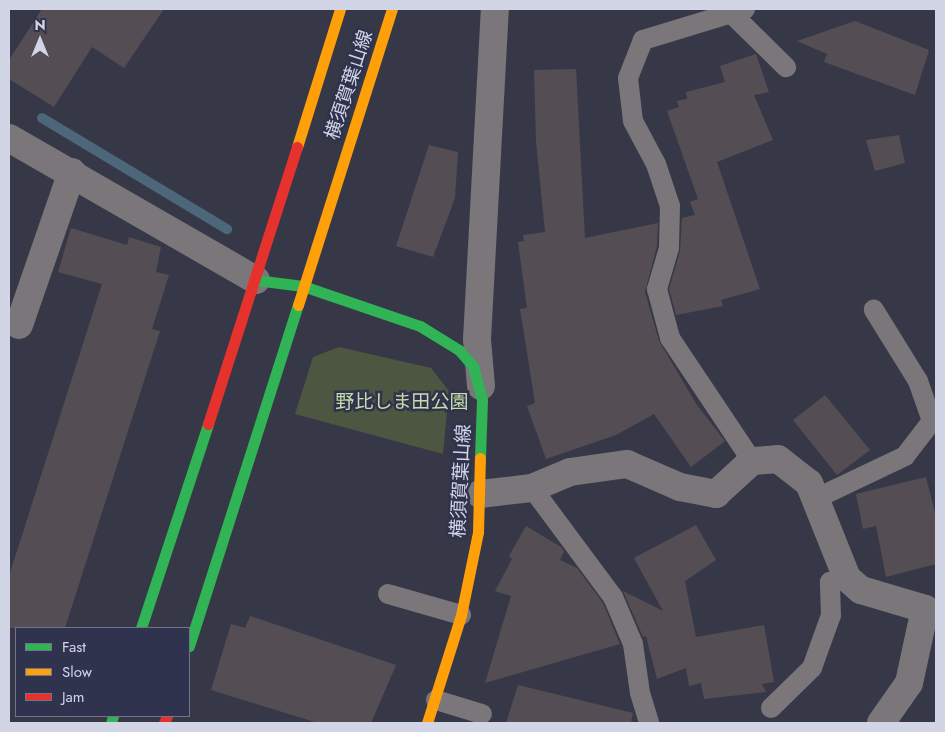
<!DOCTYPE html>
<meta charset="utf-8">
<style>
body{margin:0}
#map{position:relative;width:945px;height:732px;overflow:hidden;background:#363847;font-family:Jost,"Noto Sans JP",sans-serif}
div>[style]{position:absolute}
.green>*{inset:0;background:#4d5641}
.stream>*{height:10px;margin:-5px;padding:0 5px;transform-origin:5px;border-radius:5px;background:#4c6779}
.building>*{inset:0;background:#544e54}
.lane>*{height:20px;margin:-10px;padding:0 10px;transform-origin:10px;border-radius:10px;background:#7a767a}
.street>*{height:28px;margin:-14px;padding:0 14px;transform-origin:14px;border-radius:14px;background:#7a767a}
.fast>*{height:11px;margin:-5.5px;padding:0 5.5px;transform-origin:5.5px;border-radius:5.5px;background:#30b455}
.slow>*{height:11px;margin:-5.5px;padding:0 5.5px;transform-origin:5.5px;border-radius:5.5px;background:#ff9f0a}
.jam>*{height:11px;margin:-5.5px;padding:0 5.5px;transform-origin:5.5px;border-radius:5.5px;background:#e5322d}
span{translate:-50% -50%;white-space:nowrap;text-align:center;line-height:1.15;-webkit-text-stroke:5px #30334d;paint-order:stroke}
.street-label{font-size:19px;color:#d2d5e5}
.park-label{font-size:19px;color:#c9dda7}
.frame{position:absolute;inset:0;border:10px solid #d2d5e5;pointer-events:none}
.legend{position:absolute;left:15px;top:627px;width:175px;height:90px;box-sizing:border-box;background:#30334d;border:1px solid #71748a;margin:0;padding:6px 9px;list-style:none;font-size:15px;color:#d2d5e5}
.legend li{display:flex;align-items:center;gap:10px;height:25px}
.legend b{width:25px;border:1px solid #71748a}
.north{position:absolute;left:15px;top:15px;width:50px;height:50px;-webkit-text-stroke:4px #30334d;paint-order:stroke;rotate:0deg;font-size:14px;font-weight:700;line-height:20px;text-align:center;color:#d2d5e5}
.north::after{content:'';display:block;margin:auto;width:18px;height:22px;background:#d2d5e5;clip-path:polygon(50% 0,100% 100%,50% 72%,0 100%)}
</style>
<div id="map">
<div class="green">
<div style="clip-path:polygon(339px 347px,431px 368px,449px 391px,443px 454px,295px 414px,313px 357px)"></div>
</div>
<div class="stream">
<div style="left:42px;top:118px;width:216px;rotate:31deg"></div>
</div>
<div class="building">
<div style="clip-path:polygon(42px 9px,164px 9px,124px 68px,92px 47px,54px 107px,9px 79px,9px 60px)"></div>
<div style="clip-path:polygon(855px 21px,929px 50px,915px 95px,824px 62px,827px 54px,797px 41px)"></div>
<div style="clip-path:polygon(756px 54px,769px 92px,754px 95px,773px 140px,717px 162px,760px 289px,721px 300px,723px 306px,676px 315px,669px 289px,680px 251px,682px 218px,695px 215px,690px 202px,698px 199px,667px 111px,679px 107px,677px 101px,687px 99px,686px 92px,725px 82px,720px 66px)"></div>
<div style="clip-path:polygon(576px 69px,585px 238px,658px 223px,657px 246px,645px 292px,659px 341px,697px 405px,725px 441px,691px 467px,654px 414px,616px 435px,546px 459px,527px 406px,535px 403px,520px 309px,527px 308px,518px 242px,524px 241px,523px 235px,545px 232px,536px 142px,534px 70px)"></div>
<div style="clip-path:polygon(899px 135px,905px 163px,875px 171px,866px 140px)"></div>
<div style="clip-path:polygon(429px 145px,458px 152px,455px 198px,433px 257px,396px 246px)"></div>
<div style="clip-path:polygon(71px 228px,127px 245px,129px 237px,161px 247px,156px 272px,169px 275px,152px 329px,160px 331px,65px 628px,9px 628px,9px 576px,102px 284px,58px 272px)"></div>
<div style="clip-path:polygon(825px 395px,870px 450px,837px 475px,793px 420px)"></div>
<div style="clip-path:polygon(926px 477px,936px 517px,936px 564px,886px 577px,876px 526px,863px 529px,856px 494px)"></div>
<div style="clip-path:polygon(696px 525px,716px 560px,685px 581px,696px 637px,764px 625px,774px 682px,762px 684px,766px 692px,704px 699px,701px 683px,689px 686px,686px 668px,657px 679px,646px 636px,643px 637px,623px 591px,663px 611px,634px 558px)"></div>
<div style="clip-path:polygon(526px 526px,561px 547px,564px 551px,560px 560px,577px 568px,603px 603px,620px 644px,485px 683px,511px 596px,495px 591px,512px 559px,509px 556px)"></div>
<div style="clip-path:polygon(250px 616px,396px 665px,371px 723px,318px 723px,211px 690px,231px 624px,245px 628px)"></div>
<div style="clip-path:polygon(518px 685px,633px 713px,631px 723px,506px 723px)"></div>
</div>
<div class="lane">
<div style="left:731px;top:9px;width:5px;rotate:79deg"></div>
<div style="left:732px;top:14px;width:76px;rotate:44.5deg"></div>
<div style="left:745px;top:9px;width:107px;rotate:163.1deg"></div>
<div style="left:643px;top:40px;width:41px;rotate:111.5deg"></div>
<div style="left:628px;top:78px;width:43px;rotate:83.4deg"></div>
<div style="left:633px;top:121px;width:49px;rotate:61.9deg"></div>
<div style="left:656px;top:164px;width:44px;rotate:71.6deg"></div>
<div style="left:670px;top:206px;width:42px;rotate:91.4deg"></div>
<div style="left:669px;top:248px;width:43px;rotate:106.3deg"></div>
<div style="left:657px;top:289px;width:51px;rotate:75.1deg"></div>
<div style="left:670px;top:338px;width:148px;rotate:56.3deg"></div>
<div style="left:532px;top:488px;width:136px;rotate:53.4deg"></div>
<div style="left:613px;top:597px;width:51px;rotate:66.9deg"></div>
<div style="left:633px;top:644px;width:49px;rotate:81.9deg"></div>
<div style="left:640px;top:693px;width:31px;rotate:73deg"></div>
<div style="left:815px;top:499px;width:100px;rotate:-25.5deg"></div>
<div style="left:905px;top:456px;width:44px;rotate:-52.4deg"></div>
<div style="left:932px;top:421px;width:42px;rotate:-109.3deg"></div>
<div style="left:918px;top:381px;width:84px;rotate:-121.8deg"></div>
<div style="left:388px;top:594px;width:76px;rotate:16deg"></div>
<div style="left:436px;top:700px;width:48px;rotate:16.9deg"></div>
<div style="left:771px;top:708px;width:57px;rotate:-44.3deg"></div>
<div style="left:812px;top:668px;width:56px;rotate:-70.3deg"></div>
<div style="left:831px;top:615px;width:33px;rotate:-92deg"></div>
<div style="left:830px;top:582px;width:17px;rotate:-13deg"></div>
</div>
<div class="street">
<div style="left:9px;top:138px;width:285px;rotate:29.9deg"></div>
<div style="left:19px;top:325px;width:162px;rotate:-70.9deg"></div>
<div style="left:481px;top:386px;width:47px;rotate:-94.9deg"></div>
<div style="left:477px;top:339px;width:330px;rotate:-86.9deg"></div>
<div style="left:480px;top:494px;width:52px;rotate:-6.6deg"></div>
<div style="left:532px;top:488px;width:41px;rotate:-22.8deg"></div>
<div style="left:570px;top:472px;width:58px;rotate:-8deg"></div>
<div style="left:627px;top:464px;width:58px;rotate:23.5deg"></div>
<div style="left:680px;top:487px;width:37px;rotate:11deg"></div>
<div style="left:716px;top:494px;width:49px;rotate:-42.5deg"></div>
<div style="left:752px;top:461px;width:26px;rotate:-4deg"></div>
<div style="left:778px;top:459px;width:39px;rotate:38deg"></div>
<div style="left:809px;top:483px;width:102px;rotate:68.2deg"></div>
<div style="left:847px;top:578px;width:18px;rotate:41deg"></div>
<div style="left:861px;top:590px;width:67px;rotate:16.5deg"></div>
<div style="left:925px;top:609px;width:76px;rotate:102.2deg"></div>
<div style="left:909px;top:683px;width:49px;rotate:125deg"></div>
</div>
<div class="fast">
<div style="left:256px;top:280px;width:47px;rotate:7.3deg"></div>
<div style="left:303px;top:286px;width:124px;rotate:18.9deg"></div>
<div style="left:420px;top:326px;width:46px;rotate:31.6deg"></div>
<div style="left:459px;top:350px;width:21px;rotate:49deg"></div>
<div style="left:473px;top:366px;width:35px;rotate:75deg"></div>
<div style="left:482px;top:400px;width:58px;rotate:92deg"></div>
<div style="left:141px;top:628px;width:215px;rotate:-71.8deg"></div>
<div style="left:189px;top:646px;width:358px;rotate:-72.3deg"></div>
<div style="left:111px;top:723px;width:7px;rotate:-74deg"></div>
</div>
<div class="slow">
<div style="left:297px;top:147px;width:145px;rotate:-72.7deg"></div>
<div style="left:298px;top:305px;width:311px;rotate:-72.4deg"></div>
<div style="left:427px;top:723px;width:113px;rotate:-72.5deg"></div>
<div style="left:461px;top:615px;width:85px;rotate:-78.4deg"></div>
<div style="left:478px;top:532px;width:74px;rotate:-88.5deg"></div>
</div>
<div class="jam">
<div style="left:208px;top:424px;width:291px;rotate:-72.2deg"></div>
<div style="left:164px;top:723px;width:8px;rotate:-67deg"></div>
</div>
<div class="street-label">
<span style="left:349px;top:85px;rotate:-72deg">横須賀葉山線</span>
<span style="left:461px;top:481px;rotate:-87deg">横須賀葉山線</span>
</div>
<div class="park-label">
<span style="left:402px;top:402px">野比しま田公園</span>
</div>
<div class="frame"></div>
<ul class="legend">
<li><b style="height:6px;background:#30b455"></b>Fast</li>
<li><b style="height:6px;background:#ff9f0a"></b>Slow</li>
<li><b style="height:6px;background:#e5322d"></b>Jam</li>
</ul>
<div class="north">N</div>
</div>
